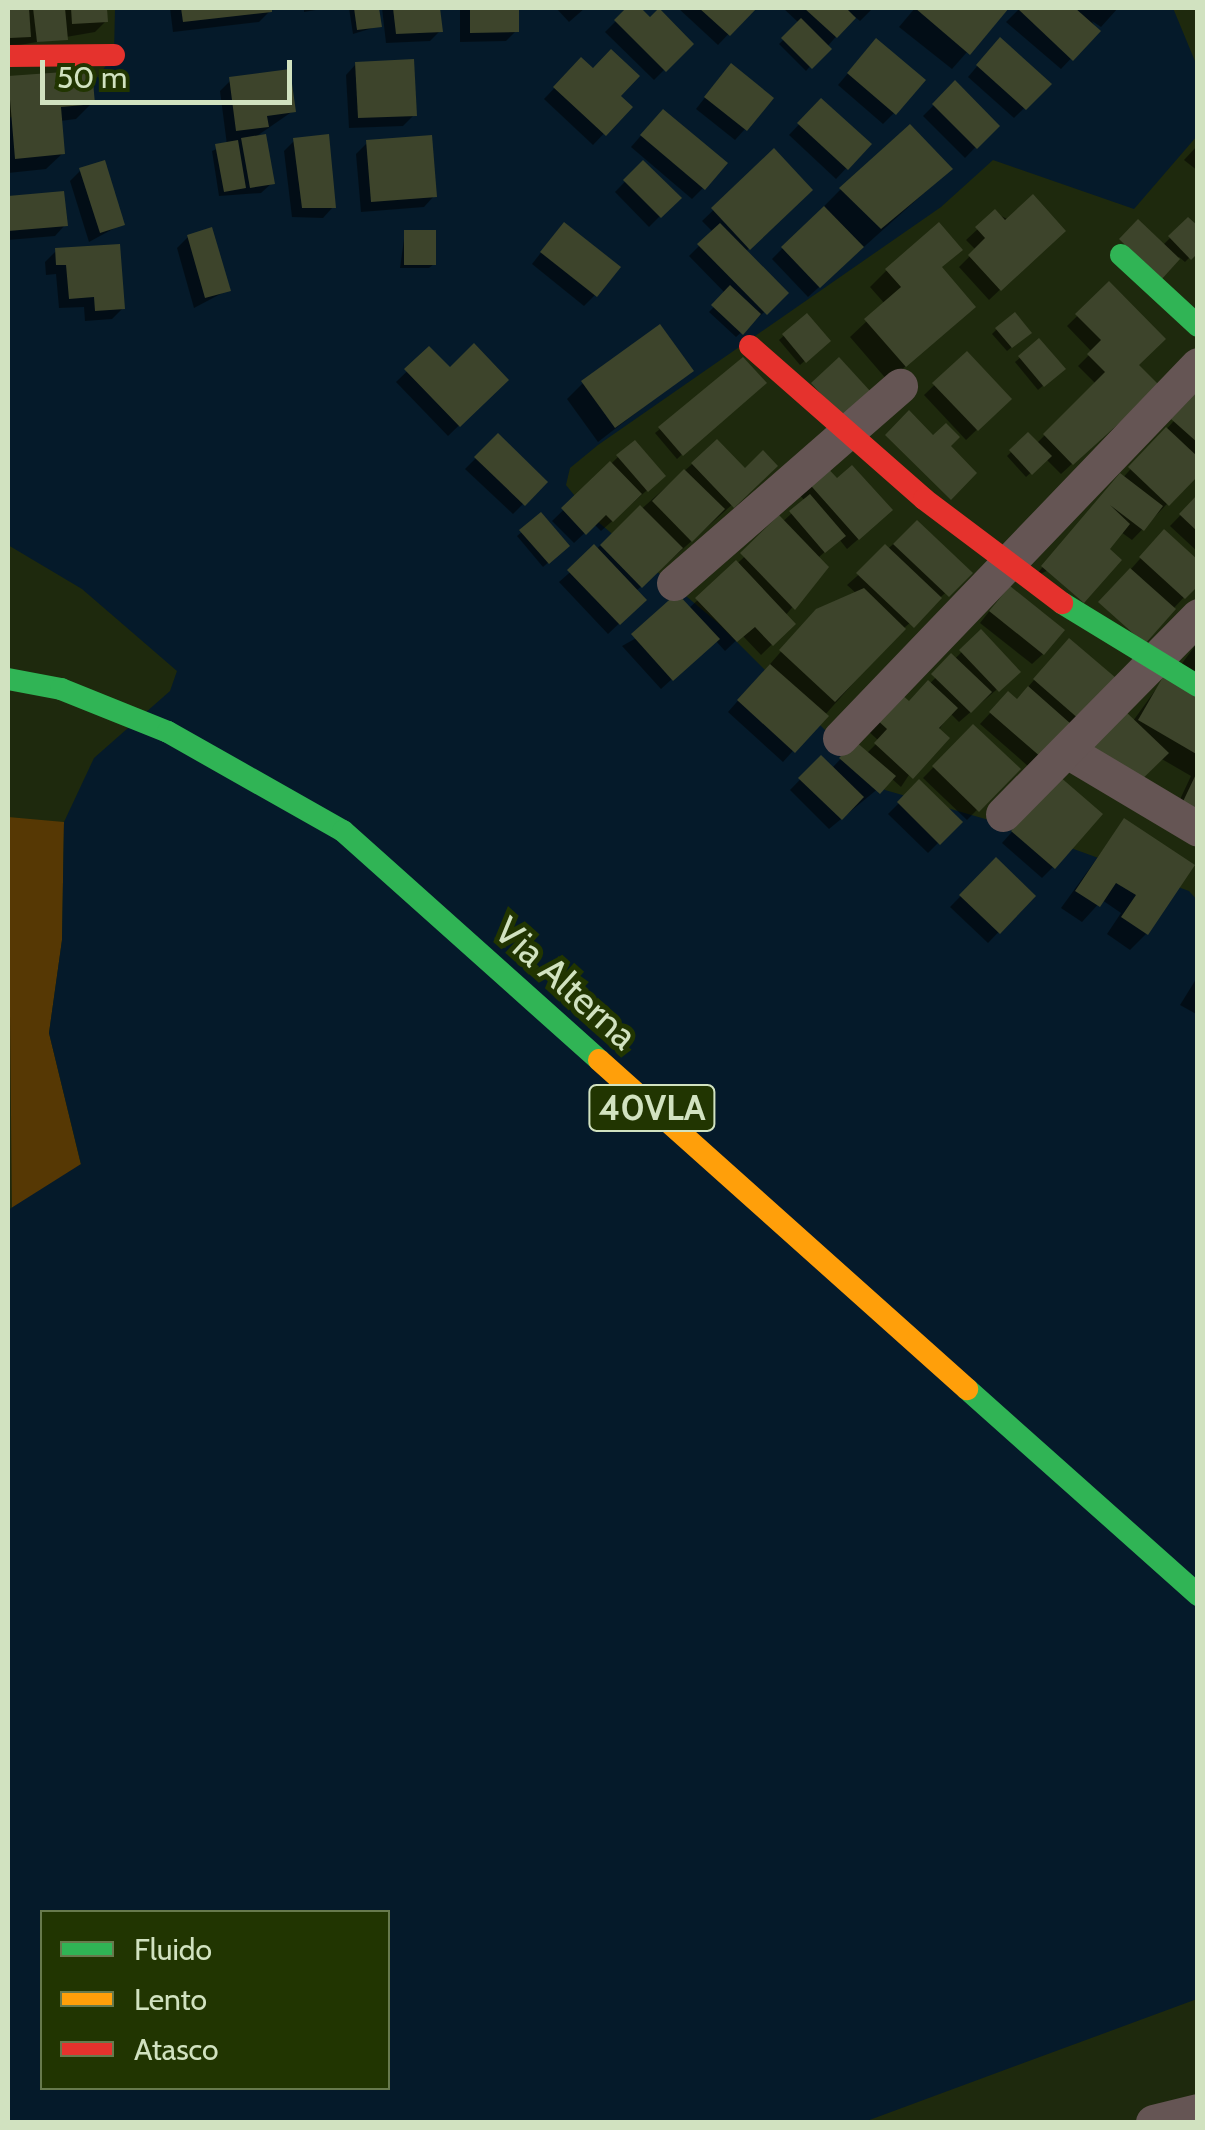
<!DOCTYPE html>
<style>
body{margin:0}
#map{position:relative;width:1205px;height:2130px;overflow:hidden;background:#1e290d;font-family:Cabin,sans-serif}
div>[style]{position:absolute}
.green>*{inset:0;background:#563804}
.water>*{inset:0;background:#051a2a}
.shadow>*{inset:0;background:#0007}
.building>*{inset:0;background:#3d442b}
.street>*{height:35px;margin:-17.5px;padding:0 17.5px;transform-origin:17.5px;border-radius:17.5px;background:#655554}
.fast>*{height:22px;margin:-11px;padding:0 11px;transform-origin:11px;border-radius:11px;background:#30b455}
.slow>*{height:22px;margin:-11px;padding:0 11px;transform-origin:11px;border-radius:11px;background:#ff9f0a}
.jam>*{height:22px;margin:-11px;padding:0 11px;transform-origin:11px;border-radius:11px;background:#e5322d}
span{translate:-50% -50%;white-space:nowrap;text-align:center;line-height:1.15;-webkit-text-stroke:10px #213501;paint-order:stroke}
.shield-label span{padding:2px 8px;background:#213501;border:2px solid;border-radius:8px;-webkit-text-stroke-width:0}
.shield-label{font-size:35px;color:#d1e2c0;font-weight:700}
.street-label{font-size:38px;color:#d1e2c0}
.frame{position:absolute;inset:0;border:10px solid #d1e2c0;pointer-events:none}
.legend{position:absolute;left:40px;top:1910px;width:350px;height:180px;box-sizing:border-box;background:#213501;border:2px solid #677a4d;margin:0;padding:12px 18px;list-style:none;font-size:30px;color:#d1e2c0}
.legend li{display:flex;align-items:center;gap:20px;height:50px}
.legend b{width:50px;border:2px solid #677a4d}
.scale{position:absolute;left:40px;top:60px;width:252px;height:45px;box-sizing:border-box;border:5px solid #d1e2c0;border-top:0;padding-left:12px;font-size:30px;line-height:35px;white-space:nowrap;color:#d1e2c0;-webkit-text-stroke:8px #213501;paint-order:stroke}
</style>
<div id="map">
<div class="green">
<div style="clip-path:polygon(8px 817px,64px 822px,62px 940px,49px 1033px,81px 1165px,12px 1211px)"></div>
</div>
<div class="water">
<div style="clip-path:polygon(evenodd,115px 8px,1173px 8px,1197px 66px,1197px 136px,1134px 209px,993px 160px,941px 207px,598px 445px,570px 468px,566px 485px,591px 516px,718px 623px,885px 790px,1013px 827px,1189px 891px,1197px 900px,1197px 1999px,864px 2122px,8px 2122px,8px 1210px,81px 1164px,49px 1033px,62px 940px,64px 822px,94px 758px,170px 691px,177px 671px,82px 589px,8px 545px,8px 118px,58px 105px,89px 88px,114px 55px,115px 8px,42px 1912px,388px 1912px,388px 2088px,42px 2088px,42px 1912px)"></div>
</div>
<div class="shadow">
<div style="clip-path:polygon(8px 8px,105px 8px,106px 21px,95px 32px,8px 47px)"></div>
<div style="clip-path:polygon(170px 8px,269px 8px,270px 11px,259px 22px,173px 32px)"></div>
<div style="clip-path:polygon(304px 8px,327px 8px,304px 12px)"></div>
<div style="clip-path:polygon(349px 8px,376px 8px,379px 26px,353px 34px)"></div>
<div style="clip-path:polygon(382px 8px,438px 8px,440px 31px,430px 41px,386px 43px)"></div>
<div style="clip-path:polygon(460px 8px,516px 8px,516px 31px,506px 41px,460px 42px)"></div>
<div style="clip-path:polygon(556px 8px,585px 8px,569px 22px)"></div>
<div style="clip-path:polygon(629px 8px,690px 44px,654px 80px,605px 32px)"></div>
<div style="clip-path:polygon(678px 8px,753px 8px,718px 45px)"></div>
<div style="clip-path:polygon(783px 8px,873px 8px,860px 21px,854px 16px,806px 71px,779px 44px,800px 24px)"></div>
<div style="clip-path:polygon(915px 8px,1006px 8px,952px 69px,899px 27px)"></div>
<div style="clip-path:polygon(1020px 8px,1118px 8px,1101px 27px,1092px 21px,1097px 31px,1061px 69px,1006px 22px)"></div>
<div style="clip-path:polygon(990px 51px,1049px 84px,1014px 118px,968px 77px)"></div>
<div style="clip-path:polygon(866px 52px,894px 113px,883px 124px,838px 85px)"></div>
<div style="clip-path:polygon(581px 60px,629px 107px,593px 145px,544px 99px)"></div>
<div style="clip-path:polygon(356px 64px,414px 115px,403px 126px,349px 128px,346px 75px)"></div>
<div style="clip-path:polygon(721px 77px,745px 129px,735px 140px,696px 109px)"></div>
<div style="clip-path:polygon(8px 78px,92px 103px,76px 119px,60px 121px,63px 153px,46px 169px,8px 173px)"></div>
<div style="clip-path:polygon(231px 80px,293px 111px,254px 138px,272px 183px,261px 193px,219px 196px,212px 151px,227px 145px,220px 91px)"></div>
<div style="clip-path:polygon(955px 84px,996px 126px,965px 158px,923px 116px)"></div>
<div style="clip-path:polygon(821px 101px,868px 145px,836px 179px,789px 135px)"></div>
<div style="clip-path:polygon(652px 123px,703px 188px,692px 199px,631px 147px)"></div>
<div style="clip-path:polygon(295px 140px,333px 207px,323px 218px,292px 217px,284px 151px)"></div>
<div style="clip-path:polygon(367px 143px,434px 196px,424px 207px,361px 212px,356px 154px)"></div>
<div style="clip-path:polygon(1198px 145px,1198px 171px,1184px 160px)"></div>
<div style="clip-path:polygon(774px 152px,810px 190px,745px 252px,786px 293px,736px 337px,709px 312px,726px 294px,689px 256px,713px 232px,702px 221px)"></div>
<div style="clip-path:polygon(643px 163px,678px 198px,649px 227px,615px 192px)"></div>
<div style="clip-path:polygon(81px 170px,122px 224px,89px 242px,70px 181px)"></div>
<div style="clip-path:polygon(933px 185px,808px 297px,772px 259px,841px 189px)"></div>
<div style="clip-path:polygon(62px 194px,65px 225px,55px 236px,8px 240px,8px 198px)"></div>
<div style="clip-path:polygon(995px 213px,1052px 241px,989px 300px,959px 267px,976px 250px,966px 240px)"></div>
<div style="clip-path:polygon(1188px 220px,1198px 249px,1185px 262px,1179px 257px,1149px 288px,1162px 246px)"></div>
<div style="clip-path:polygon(405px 232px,434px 264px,429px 268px,400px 268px)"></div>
<div style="clip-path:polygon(554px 236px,595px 295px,584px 306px,532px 264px)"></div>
<div style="clip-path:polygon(188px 237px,228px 290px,194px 308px,177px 248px)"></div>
<div style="clip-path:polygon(56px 251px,123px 308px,112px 319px,85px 321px,84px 307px,59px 308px,56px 274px,46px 275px,45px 262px)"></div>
<div style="clip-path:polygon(940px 269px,957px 323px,888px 381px,850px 337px,885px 304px,870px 287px,886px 271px)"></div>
<div style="clip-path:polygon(1109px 285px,1146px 396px,1061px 474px,1046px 459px,1026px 477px,1007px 456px,1028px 436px,1036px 444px,1096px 384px,1078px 366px,1092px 352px,1067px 326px)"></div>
<div style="clip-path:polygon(806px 316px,827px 341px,800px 365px,779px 340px)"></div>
<div style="clip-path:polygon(997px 329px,1024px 337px,1007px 351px,992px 334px)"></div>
<div style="clip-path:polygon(1039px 341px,1062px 369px,1038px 390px,1015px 362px)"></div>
<div style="clip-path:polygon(429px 350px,450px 371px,506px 380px,448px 436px,396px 382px)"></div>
<div style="clip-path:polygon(967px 354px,1009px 399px,966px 440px,924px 395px)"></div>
<div style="clip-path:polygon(690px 371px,598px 442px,567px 399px,583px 383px)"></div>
<div style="clip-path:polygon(1198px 394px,1198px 472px,1132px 540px,1121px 532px,1033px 578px)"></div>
<div style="clip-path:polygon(660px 429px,695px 442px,677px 459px,655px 433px)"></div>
<div style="clip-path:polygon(498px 436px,545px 482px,513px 514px,465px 469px)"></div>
<div style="clip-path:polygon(717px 442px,745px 471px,775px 466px,636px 591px,644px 600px,608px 634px,559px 582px)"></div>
<div style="clip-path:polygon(618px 457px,663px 476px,601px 531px,594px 524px,574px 543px,552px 521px)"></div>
<div style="clip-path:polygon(823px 466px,879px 521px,847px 549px,839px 539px,818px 558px,826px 567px,785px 616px,793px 624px,761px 655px,742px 635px,725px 651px,715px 640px,661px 689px,622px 646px,688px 609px,805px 501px,796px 491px)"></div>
<div style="clip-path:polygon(1198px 497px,1198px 552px,1170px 526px)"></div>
<div style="clip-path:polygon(541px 516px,567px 546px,543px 567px,517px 536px)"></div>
<div style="clip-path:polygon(917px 523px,969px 573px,898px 633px,783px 762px,728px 712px,806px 623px,857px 594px,847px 585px)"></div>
<div style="clip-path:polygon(1154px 543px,1198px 582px,1173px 609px,1131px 569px)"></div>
<div style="clip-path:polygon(999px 599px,1043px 654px,1032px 664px,980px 623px)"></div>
<div style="clip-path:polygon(981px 633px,1017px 672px,959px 722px,950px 713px,901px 787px,891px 778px,829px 829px,790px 790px,821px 758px,832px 768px,855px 744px,866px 754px,879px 741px,867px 730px,889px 706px,909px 704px)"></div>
<div style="clip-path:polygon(1198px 642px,1198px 678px,1180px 666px)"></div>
<div style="clip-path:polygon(1058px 652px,1112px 679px,1029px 767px,980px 724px,1008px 694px,1016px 701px)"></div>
<div style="clip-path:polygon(1167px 674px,1198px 691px,1198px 839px,1168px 825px,1191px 776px,1160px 758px,1133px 721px)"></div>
<div style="clip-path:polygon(973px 727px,1017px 769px,967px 820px,923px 778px)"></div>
<div style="clip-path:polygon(919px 783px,959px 822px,928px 853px,888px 814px)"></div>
<div style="clip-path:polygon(1049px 790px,1053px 867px,1042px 878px,1002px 843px)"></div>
<div style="clip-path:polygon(1124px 821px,1146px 934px,1130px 950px,1107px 934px,1121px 913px,1102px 900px,1082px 922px,1061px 908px)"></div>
<div style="clip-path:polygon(996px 860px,1033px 896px,988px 943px,950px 907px)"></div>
<div style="clip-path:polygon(1198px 976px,1198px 1015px,1180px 1005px)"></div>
</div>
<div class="building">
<div style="clip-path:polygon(8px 8px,29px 8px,31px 37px,10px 38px)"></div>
<div style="clip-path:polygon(33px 8px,65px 8px,68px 40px,37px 42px)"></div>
<div style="clip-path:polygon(71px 8px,107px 8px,108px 22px,72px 24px)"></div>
<div style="clip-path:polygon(181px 8px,272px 8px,272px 12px,183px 22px)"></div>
<div style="clip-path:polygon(354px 8px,379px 8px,382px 27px,357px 30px)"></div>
<div style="clip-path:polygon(393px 8px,440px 8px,443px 32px,396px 34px)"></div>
<div style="clip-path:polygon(470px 8px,519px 8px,519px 32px,470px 33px)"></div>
<div style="clip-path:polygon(626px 8px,641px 8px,650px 17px,659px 8px,694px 44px,666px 72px,614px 20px)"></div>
<div style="clip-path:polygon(699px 8px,757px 8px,730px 36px)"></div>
<div style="clip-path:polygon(804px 8px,846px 8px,856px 18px,837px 38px)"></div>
<div style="clip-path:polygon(915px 8px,1009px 8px,970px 55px)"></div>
<div style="clip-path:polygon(1017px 8px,1075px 8px,1101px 31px,1073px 61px)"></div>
<div style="clip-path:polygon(801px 18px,832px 49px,812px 69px,781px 38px)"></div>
<div style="clip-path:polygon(1000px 37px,1052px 84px,1026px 110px,976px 65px)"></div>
<div style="clip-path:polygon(876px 38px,926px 80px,896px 115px,847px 73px)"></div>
<div style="clip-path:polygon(611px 49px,640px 76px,621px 96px,633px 107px,606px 136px,553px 87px,581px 57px,593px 68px)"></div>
<div style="clip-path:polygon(414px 59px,417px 116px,358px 118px,355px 62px)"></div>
<div style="clip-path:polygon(731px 63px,774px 98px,747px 131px,704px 97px)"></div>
<div style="clip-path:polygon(290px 69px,296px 112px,267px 116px,269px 127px,236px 131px,229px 77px)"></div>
<div style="clip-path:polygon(92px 70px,95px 104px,61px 107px,65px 154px,15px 159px,8px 76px)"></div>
<div style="clip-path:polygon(955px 80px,1000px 126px,977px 149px,932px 104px)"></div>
<div style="clip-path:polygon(821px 98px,872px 144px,848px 170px,797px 123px)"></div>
<div style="clip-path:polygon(663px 109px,728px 163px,705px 190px,640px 135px)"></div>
<div style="clip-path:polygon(910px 124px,953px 169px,881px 229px,839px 188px)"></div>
<div style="clip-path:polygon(266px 134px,275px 184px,250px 188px,241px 138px)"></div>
<div style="clip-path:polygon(329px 134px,336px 208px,302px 208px,293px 138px)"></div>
<div style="clip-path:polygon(432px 135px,437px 197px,371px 202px,366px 140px)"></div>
<div style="clip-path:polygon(238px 140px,246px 188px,224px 192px,215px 144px)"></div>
<div style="clip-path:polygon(774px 148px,813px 190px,750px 250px,711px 208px)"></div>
<div style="clip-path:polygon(105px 160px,125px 225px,100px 233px,79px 168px)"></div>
<div style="clip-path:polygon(643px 160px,682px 198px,661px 218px,623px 180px)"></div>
<div style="clip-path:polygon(64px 191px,68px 226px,8px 231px,8px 196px)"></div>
<div style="clip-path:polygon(1033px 194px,1066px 231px,1001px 291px,968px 255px,985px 238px,975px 227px,995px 209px,1005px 220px)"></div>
<div style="clip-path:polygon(824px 206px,864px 247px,820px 288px,781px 247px)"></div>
<div style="clip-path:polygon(1188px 217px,1198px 226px,1198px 253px,1191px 260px,1168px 236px)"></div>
<div style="clip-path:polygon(1138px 219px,1180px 259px,1161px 280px,1119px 239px)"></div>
<div style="clip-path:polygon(564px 222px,621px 267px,597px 297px,540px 252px)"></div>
<div style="clip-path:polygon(939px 222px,963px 250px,942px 267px,976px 307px,906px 367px,864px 319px,901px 287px,885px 269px)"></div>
<div style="clip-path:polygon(720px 223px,789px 293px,767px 315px,697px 244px)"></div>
<div style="clip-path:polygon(212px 227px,231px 291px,205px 298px,187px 235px)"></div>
<div style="clip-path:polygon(404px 230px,436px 230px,436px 265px,404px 265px)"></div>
<div style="clip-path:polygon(120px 244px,125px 309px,95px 311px,94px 297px,69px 299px,66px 265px,56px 265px,55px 248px)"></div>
<div style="clip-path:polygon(1109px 281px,1166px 339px,1139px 365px,1160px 386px,1073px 465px,1043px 434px,1105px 372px,1087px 354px,1101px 340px,1075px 314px)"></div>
<div style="clip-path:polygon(730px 285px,761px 314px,743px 335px,711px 305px)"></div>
<div style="clip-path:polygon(1015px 312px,1032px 333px,1012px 348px,995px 328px)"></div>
<div style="clip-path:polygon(807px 313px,831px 341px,806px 363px,782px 334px)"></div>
<div style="clip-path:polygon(660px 324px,694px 371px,615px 428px,581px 381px)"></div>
<div style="clip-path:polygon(1039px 338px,1066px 369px,1044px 387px,1018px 356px)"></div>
<div style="clip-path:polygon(474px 343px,509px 380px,460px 427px,404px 369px,429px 346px,450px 367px)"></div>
<div style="clip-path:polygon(967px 351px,1012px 399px,978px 431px,932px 383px)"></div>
<div style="clip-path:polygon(743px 357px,767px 383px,683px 456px,658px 427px)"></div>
<div style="clip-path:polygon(839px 357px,871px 392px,843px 418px,811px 383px)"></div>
<div style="clip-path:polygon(1198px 391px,1198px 443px,1171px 419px)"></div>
<div style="clip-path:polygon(909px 410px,933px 435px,946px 423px,960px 437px,951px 446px,977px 473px,951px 500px,885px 435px)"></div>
<div style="clip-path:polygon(1166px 427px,1198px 457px,1198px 476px,1169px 506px,1128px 467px)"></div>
<div style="clip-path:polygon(1028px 432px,1052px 456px,1032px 475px,1009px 450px)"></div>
<div style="clip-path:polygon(498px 433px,548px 482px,525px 506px,474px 457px)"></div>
<div style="clip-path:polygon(717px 439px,745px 468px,763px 450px,778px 466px,734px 508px,691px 463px)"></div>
<div style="clip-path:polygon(635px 440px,666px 476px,648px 492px,616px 455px)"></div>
<div style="clip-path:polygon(610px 461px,642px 494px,613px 522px,606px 515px,586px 535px,561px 508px)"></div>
<div style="clip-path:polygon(823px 463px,837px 478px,852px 465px,893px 510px,859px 540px,805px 479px)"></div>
<div style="clip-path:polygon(684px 469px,725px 509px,692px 542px,652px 501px)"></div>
<div style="clip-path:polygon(1120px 473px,1163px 506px,1144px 531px,1110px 505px,1130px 524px,1110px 549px,1122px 560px,1084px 603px,1041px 566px)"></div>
<div style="clip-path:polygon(810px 494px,846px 536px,825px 553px,789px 511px)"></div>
<div style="clip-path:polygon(1198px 494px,1198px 532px,1179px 514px)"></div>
<div style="clip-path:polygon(640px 505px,683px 548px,642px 588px,600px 545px)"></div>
<div style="clip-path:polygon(541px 512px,570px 546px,549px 564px,519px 530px)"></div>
<div style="clip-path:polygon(779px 515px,829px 567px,795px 610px,740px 553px)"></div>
<div style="clip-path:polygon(917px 520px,973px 573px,949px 597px,893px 544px)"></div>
<div style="clip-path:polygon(1164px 529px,1198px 560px,1198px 586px,1185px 599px,1139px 557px)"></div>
<div style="clip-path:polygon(594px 544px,647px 600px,620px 625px,567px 570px)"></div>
<div style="clip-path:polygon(885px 544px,942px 598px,914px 628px,856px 573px)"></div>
<div style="clip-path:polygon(736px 560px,796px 624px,773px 646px,755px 627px,737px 642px,695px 598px)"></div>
<div style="clip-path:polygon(1130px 568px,1176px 609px,1145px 644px,1098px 602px)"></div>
<div style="clip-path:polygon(1010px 586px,1065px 630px,1044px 655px,989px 611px)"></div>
<div style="clip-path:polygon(864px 588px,906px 629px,835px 702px,779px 650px,816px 609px)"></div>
<div style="clip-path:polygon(677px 593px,720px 639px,673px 681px,631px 634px)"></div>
<div style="clip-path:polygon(981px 629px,1021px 672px,999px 692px,959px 650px)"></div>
<div style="clip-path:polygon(1069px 638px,1116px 678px,1080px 720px,1033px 679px)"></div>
<div style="clip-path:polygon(951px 653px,992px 692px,971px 713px,931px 674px)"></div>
<div style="clip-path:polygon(770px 664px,829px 716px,795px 753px,737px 700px)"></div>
<div style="clip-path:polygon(1167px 670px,1198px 688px,1198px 755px,1138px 720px)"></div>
<div style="clip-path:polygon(928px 680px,958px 708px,939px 728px,950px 738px,913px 779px,874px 743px,887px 729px,875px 718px,899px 692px,909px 701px)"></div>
<div style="clip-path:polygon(1028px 686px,1071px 724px,1042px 758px,989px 712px,1008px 691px,1017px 699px)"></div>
<div style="clip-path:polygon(1124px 710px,1169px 753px,1130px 791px,1082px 754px)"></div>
<div style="clip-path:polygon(973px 724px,1021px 769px,979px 812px,932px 766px)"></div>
<div style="clip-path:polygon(855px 741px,896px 776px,880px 794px,839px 758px)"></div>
<div style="clip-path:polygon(821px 755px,864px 797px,842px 820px,798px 778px)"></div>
<div style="clip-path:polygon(1198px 770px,1198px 824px,1177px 814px)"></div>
<div style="clip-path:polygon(1059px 776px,1103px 814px,1055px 869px,1011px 831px)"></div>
<div style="clip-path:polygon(919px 779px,963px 822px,940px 845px,897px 802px)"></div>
<div style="clip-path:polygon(1124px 818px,1195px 865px,1148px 935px,1121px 917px,1136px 895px,1116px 883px,1100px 907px,1075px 891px)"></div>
<div style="clip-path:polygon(996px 857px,1036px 896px,1000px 934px,959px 895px)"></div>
</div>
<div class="street">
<div style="left:674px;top:583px;width:300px;rotate:-41.1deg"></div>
<div style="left:840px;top:738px;width:517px;rotate:-46.18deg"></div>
<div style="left:1069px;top:752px;width:150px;rotate:30.8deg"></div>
<div style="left:1003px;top:814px;width:278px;rotate:-45.4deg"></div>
<div style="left:1153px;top:2122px;width:46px;rotate:-13.7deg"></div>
</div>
<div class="fast">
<div style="left:1121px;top:255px;width:105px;rotate:42.7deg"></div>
<div style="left:1062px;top:603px;width:159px;rotate:31.4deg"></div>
<div style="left:8px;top:679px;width:54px;rotate:10.7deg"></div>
<div style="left:61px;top:689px;width:115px;rotate:21.9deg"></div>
<div style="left:168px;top:732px;width:201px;rotate:29.5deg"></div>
<div style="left:343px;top:831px;width:343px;rotate:41.8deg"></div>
<div style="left:967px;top:1389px;width:310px;rotate:41.7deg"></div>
</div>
<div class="slow">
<div style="left:599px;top:1060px;width:494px;rotate:41.8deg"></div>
</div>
<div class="jam">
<div style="left:8px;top:56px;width:106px;rotate:-0.5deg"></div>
<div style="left:750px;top:346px;width:232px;rotate:41.3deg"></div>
<div style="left:924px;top:499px;width:173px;rotate:37deg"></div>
</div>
<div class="shield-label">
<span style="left:652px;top:1108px">40VLA</span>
</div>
<div class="street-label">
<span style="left:566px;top:983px;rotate:42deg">Via Alterna</span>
</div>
<div class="frame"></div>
<ul class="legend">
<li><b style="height:12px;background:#30b455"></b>Fluido</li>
<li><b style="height:12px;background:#ff9f0a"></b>Lento</li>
<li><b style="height:12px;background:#e5322d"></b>Atasco</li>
</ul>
<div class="scale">50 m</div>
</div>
